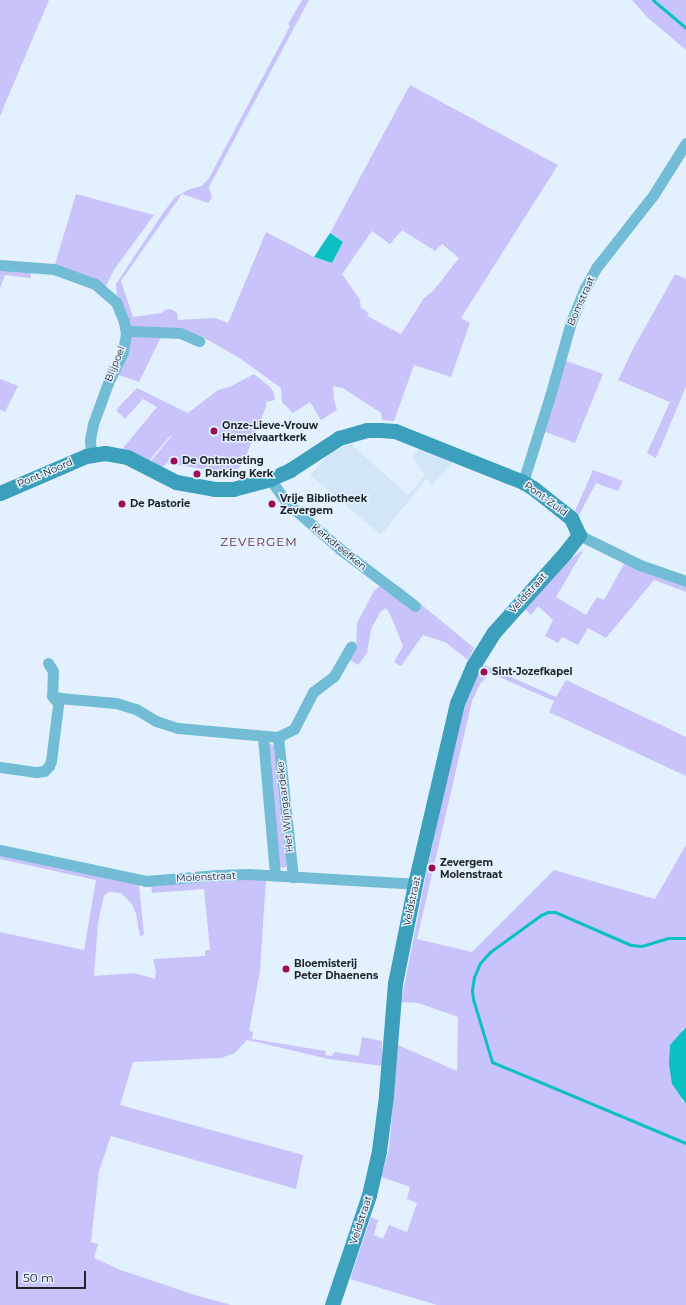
<!DOCTYPE html>
<style>
body{margin:0}
#map{position:relative;width:686px;height:1305px;overflow:hidden;background:#e3f1fe;font-family:Montserrat,sans-serif}
div>[style]{position:absolute}
.built>*{inset:0;background:#d2e6f8}
.green>*{inset:0;background:#c9c3fc}
.water>*{inset:0;background:#0cbfc3}
.stream>*{height:3px;margin:-1.5px;padding:0 1.5px;transform-origin:1.5px;border-radius:1.5px;background:#0cbfc3}
.street>*{height:11px;margin:-5.5px;padding:0 5.5px;transform-origin:5.5px;border-radius:5.5px;background:#72bdd5}
.secondary>*{height:15px;margin:-7.5px;padding:0 7.5px;transform-origin:7.5px;border-radius:7.5px;background:#3ca0bc}
.dots>*{width:11px;height:11px;translate:-50% -50%;box-sizing:border-box;border:2px solid #e3f1fe;border-radius:50%}
span{translate:-50% -50%;white-space:nowrap;text-align:center;line-height:1.15;-webkit-text-stroke:3px #e3f1fe;paint-order:stroke}
.street-label{font-size:10px;color:#21262b}
.poi-label{font-size:10px;color:#21262b;font-weight:700}
.left{translate:0 -50%;text-align:left}
.quarter-label{font-size:12px;color:#5f1d38;letter-spacing:1px}
.scale{position:absolute;left:16px;top:1271px;width:70px;height:18px;box-sizing:border-box;border:2px solid #21262b;border-top:0;padding-left:5px;font-size:12px;line-height:14px;white-space:nowrap;color:#21262b;-webkit-text-stroke:3px #e3f1fe;paint-order:stroke}
</style>
<div id="map">
<div class="built">
<div style="clip-path:polygon(351px 444px,408px 495px,425px 475px,412px 457px,420px 449px,453px 463px,431px 486px,427px 478px,381px 535px,310px 475px,332px 451px)"></div>
</div>
<div class="green">
<div style="clip-path:polygon(0 0,49px 0,0 116px)"></div>
<div style="clip-path:polygon(evenodd,302px 0,309px 0,209px 187px,212px 198px,208px 203px,182px 194px,121px 281px,133px 317px,161px 313px,165px 310px,171px 309px,177px 313px,178px 320px,215px 318px,228px 323px,266px 232px,314px 257px,332px 263px,343px 242px,330px 233px,410px 85px,558px 165px,461px 318px,470px 323px,451px 377px,414px 365px,394px 421px,382px 420px,381px 413px,343px 388px,333px 386px,334px 400px,337px 410px,321px 420px,310px 402px,293px 413px,282px 402px,281px 388px,238px 357px,199px 335px,194px 344px,175px 336px,161px 337px,139px 382px,118px 375px,130px 338px,130px 322px,117px 297px,116px 284px,163px 213px,175px 197px,190px 189px,202px 186px,209px 178px,290px 26px,288px 24px,302px 0,402px 230px,435px 251px,442px 244px,459px 258px,433px 291px,424px 298px,401px 334px,367px 316px,369px 313px,361px 308px,360px 300px,342px 274px,372px 231px,390px 244px,402px 230px)"></div>
<div style="clip-path:polygon(632px 0,686px 0,686px 50px,647px 17px)"></div>
<div style="clip-path:polygon(76px 194px,154px 215px,114px 270px,106px 286px,55px 264px)"></div>
<div style="clip-path:polygon(0 268px,30px 270px,31px 278px,5px 275px,0 288px)"></div>
<div style="clip-path:polygon(675px 274px,686px 279px,686px 387px,656px 458px,647px 453px,670px 402px,618px 380px,634px 347px)"></div>
<div style="clip-path:polygon(564px 360px,603px 374px,575px 443px,543px 431px)"></div>
<div style="clip-path:polygon(254px 374px,270px 387px,273px 391px,275px 400px,266px 402px,266px 407px,243px 463px,238px 469px,226px 470px,226px 473px,167px 463px,161px 468px,150px 462px,171px 437px,170px 436px,148px 462px,123px 448px,157px 407px,143px 399px,125px 419px,116px 410px,137px 388px,188px 413px,218px 390px,229px 387px)"></div>
<div style="clip-path:polygon(0 379px,18px 386px,5px 412px,0 409px)"></div>
<div style="clip-path:polygon(593px 470px,623px 481px,618px 491px,596px 483px,579px 515px,575px 511px)"></div>
<div style="clip-path:polygon(584px 549px,556px 597px,586px 615px,597px 597px,604px 600px,625px 562px,686px 584px,686px 592px,654px 580px,606px 638px,588px 628px,578px 645px,562px 637px,558px 643px,545px 636px,553px 620px,538px 606px,531px 615px,525px 609px,567px 562px)"></div>
<div style="clip-path:polygon(380px 586px,393px 594px,399px 586px,474px 648px,468px 660px,445px 642px,423px 635px,401px 666px,394px 662px,403px 646px,390px 614px,386px 608px,381px 611px,371px 629px,367px 653px,358px 665px,347px 658px,356px 645px,357px 623px,374px 591px)"></div>
<div style="clip-path:polygon(484px 665px,556px 697px,566px 680px,686px 737px,686px 776px,549px 712px,554px 701px,490px 673px,480px 684px,472px 701px,417px 939px,472px 952px,554px 870px,655px 899px,686px 845px,686px 1027px,682px 1029px,682px 1101px,686px 1104px,686px 1305px,437px 1305px,350px 1279px,371px 1217px,378px 1220px,374px 1235px,383px 1239px,389px 1225px,407px 1232px,417px 1203px,407px 1199px,410px 1187px,381px 1177px,389px 1149px,398px 1045px,457px 1071px,458px 1017px,418px 1003px,401px 1002px,426px 875px,460px 719px,471px 687px,480px 668px)"></div>
<div style="clip-path:polygon(269px 744px,274px 745px,287px 863px,286px 867px,283px 868px,278px 865px)"></div>
<div style="clip-path:polygon(0 853px,139px 885px,144px 934px,140px 937px,136px 914px,132px 904px,121px 893px,109px 892px,104px 896px,98px 923px,94px 976px,134px 973px,155px 979px,156px 972px,153px 959px,205px 956px,205px 950px,210px 950px,204px 889px,152px 893px,151px 885px,246px 877px,266px 879px,260px 971px,249px 1031px,253px 1032px,252px 1039px,326px 1051px,325px 1055px,332px 1056px,335px 1052px,359px 1056px,362px 1037px,382px 1041px,382px 1066px,329px 1059px,247px 1040px,235px 1053px,221px 1058px,133px 1062px,120px 1105px,303px 1155px,296px 1189px,111px 1136px,99px 1171px,91px 1242px,98px 1244px,94px 1258px,118px 1269px,195px 1295px,231px 1305px,0 1305px,0 932px,84px 950px,96px 880px,0 859px)"></div>
</div>
<div class="water">
<div style="clip-path:polygon(330px 233px,343px 242px,332px 263px,314px 257px)"></div>
<div style="clip-path:polygon(686px 1027px,686px 1104px,672px 1084px,669px 1064px,670px 1045px)"></div>
</div>
<div class="stream">
<div style="left:653px;top:0;width:43px;rotate:40.3deg"></div>
<div style="left:686px;top:938px;width:18px;rotate:180deg"></div>
<div style="left:668px;top:938px;width:28px;rotate:163deg"></div>
<div style="left:641px;top:946px;width:10px;rotate:-174deg"></div>
<div style="left:631px;top:945px;width:83px;rotate:-156.5deg"></div>
<div style="left:555px;top:912px;width:7px;rotate:180deg"></div>
<div style="left:548px;top:912px;width:8px;rotate:157deg"></div>
<div style="left:541px;top:915px;width:63px;rotate:144deg"></div>
<div style="left:490px;top:952px;width:15px;rotate:132deg"></div>
<div style="left:480px;top:963px;width:15px;rotate:113deg"></div>
<div style="left:474px;top:977px;width:13px;rotate:99deg"></div>
<div style="left:472px;top:990px;width:9px;rotate:84deg"></div>
<div style="left:473px;top:999px;width:66px;rotate:73.2deg"></div>
<div style="left:492px;top:1062px;width:210px;rotate:22.7deg"></div>
</div>
<div class="street">
<div style="left:0;top:265px;width:54px;rotate:4.2deg"></div>
<div style="left:54px;top:269px;width:44px;rotate:20.1deg"></div>
<div style="left:95px;top:284px;width:28px;rotate:41deg"></div>
<div style="left:116px;top:302px;width:22px;rotate:68deg"></div>
<div style="left:124px;top:322px;width:11px;rotate:80deg"></div>
<div style="left:126px;top:333px;width:19px;rotate:99deg"></div>
<div style="left:123px;top:352px;width:34px;rotate:116deg"></div>
<div style="left:108px;top:383px;width:44px;rotate:110.1deg"></div>
<div style="left:93px;top:424px;width:16px;rotate:101deg"></div>
<div style="left:90px;top:440px;width:15px;rotate:86deg"></div>
<div style="left:126px;top:333px;width:7px;rotate:-16deg"></div>
<div style="left:133px;top:331px;width:47px;rotate:2.4deg"></div>
<div style="left:180px;top:333px;width:21px;rotate:23deg"></div>
<div style="left:270px;top:479px;width:28px;rotate:55deg"></div>
<div style="left:286px;top:502px;width:72px;rotate:41deg"></div>
<div style="left:340px;top:549px;width:94px;rotate:37.2deg"></div>
<div style="left:523px;top:482px;width:90px;rotate:-72.6deg"></div>
<div style="left:550px;top:396px;width:77px;rotate:-74.2deg"></div>
<div style="left:571px;top:322px;width:37px;rotate:-68deg"></div>
<div style="left:585px;top:288px;width:23px;rotate:-61deg"></div>
<div style="left:596px;top:268px;width:94px;rotate:-51.9deg"></div>
<div style="left:654px;top:194px;width:60px;rotate:-57.9deg"></div>
<div style="left:579px;top:535px;width:68px;rotate:26.2deg"></div>
<div style="left:640px;top:565px;width:49px;rotate:19.2deg"></div>
<div style="left:48px;top:663px;width:9px;rotate:58deg"></div>
<div style="left:53px;top:671px;width:25px;rotate:92deg"></div>
<div style="left:52px;top:696px;width:9px;rotate:49deg"></div>
<div style="left:263px;top:737px;width:139px;rotate:85deg"></div>
<div style="left:278px;top:737px;width:141px;rotate:83.9deg"></div>
<div style="left:0;top:767px;width:37px;rotate:8deg"></div>
<div style="left:37px;top:772px;width:7px;rotate:-8deg"></div>
<div style="left:44px;top:771px;width:7px;rotate:-45deg"></div>
<div style="left:49px;top:766px;width:5px;rotate:-68deg"></div>
<div style="left:51px;top:761px;width:64px;rotate:-82.8deg"></div>
<div style="left:59px;top:698px;width:57px;rotate:5deg"></div>
<div style="left:116px;top:703px;width:21px;rotate:17deg"></div>
<div style="left:136px;top:709px;width:23px;rotate:31deg"></div>
<div style="left:156px;top:721px;width:23px;rotate:18deg"></div>
<div style="left:178px;top:728px;width:100px;rotate:5.1deg"></div>
<div style="left:278px;top:737px;width:18px;rotate:-27deg"></div>
<div style="left:294px;top:729px;width:42px;rotate:-62.8deg"></div>
<div style="left:313px;top:692px;width:26px;rotate:-37deg"></div>
<div style="left:334px;top:676px;width:34px;rotate:-60deg"></div>
<div style="left:0;top:850px;width:149px;rotate:12deg"></div>
<div style="left:146px;top:881px;width:71px;rotate:-4.8deg"></div>
<div style="left:217px;top:875px;width:32px;rotate:-2deg"></div>
<div style="left:249px;top:874px;width:166px;rotate:3.4deg"></div>
</div>
<div class="secondary">
<div style="left:0;top:493px;width:94px;rotate:-23.3deg"></div>
<div style="left:86px;top:456px;width:19px;rotate:-9deg"></div>
<div style="left:105px;top:453px;width:22px;rotate:10deg"></div>
<div style="left:127px;top:457px;width:55px;rotate:27deg"></div>
<div style="left:176px;top:482px;width:39px;rotate:10deg"></div>
<div style="left:214px;top:489px;width:19px"></div>
<div style="left:233px;top:489px;width:38px;rotate:-15deg"></div>
<div style="left:270px;top:479px;width:22px;rotate:-24deg"></div>
<div style="left:290px;top:470px;width:59px;rotate:-33.1deg"></div>
<div style="left:339px;top:438px;width:29px;rotate:-16deg"></div>
<div style="left:367px;top:430px;width:13px"></div>
<div style="left:380px;top:430px;width:15px;rotate:4deg"></div>
<div style="left:395px;top:431px;width:138px;rotate:21.7deg"></div>
<div style="left:523px;top:482px;width:12px;rotate:31deg"></div>
<div style="left:533px;top:488px;width:48px;rotate:38.3deg"></div>
<div style="left:571px;top:518px;width:19px;rotate:65deg"></div>
<div style="left:579px;top:535px;width:23px;rotate:128deg"></div>
<div style="left:565px;top:553px;width:106px;rotate:131.9deg"></div>
<div style="left:494px;top:632px;width:40px;rotate:122deg"></div>
<div style="left:473px;top:666px;width:40px;rotate:113.4deg"></div>
<div style="left:457px;top:703px;width:186px;rotate:103.1deg"></div>
<div style="left:415px;top:884px;width:101px;rotate:101.4deg"></div>
<div style="left:395px;top:983px;width:113px;rotate:94.6deg"></div>
<div style="left:386px;top:1096px;width:55px;rotate:97.3deg"></div>
<div style="left:379px;top:1151px;width:45px;rotate:102.8deg"></div>
<div style="left:369px;top:1195px;width:116px;rotate:108.6deg"></div>
</div>
<div class="dots">
<div style="left:214px;top:431px;background:#9e0d57"></div>
<div style="left:174px;top:461px;background:#9e0d57"></div>
<div style="left:197px;top:474px;background:#9e0d57"></div>
<div style="left:122px;top:504px;background:#9e0d57"></div>
<div style="left:272px;top:504px;background:#9e0d57"></div>
<div style="left:484px;top:672px;background:#9e0d57"></div>
<div style="left:432px;top:868px;background:#9e0d57"></div>
<div style="left:286px;top:969px;background:#9e0d57"></div>
</div>
<div class="street-label">
<span style="left:581px;top:301px;rotate:-66deg">Bomstraat</span>
<span style="left:115px;top:364px;rotate:-68deg">Blijpoel</span>
<span style="left:45px;top:473px;rotate:-23deg">Pont-Noord</span>
<span style="left:546px;top:499px;rotate:36deg">Pont-Zuid</span>
<span style="left:339px;top:547px;rotate:39deg">Kerkdreefken</span>
<span style="left:528px;top:593px;rotate:-48deg">Veldstraat</span>
<span style="left:285px;top:807px;rotate:-96deg">Het Wijngaardeke</span>
<span style="left:206px;top:877px;rotate:-3deg">Molenstraat</span>
<span style="left:412px;top:901px;rotate:-78deg">Veldstraat</span>
<span style="left:361px;top:1220px;rotate:-72deg">Veldstraat</span>
</div>
<div class="poi-label">
<span class="left" style="left:222px;top:431px">Onze-Lieve-Vrouw<br>Hemelvaartkerk</span>
<span class="left" style="left:182px;top:461px">De Ontmoeting</span>
<span class="left" style="left:205px;top:474px">Parking Kerk</span>
<span class="left" style="left:280px;top:504px">Vrije Bibliotheek<br>Zevergem</span>
<span class="left" style="left:130px;top:504px">De Pastorie</span>
<span class="left" style="left:492px;top:672px">Sint-Jozefkapel</span>
<span class="left" style="left:440px;top:868px">Zevergem<br>Molenstraat</span>
<span class="left" style="left:294px;top:969px">Bloemisterij<br>Peter Dhaenens</span>
</div>
<div class="quarter-label">
<span style="left:259px;top:542px">ZEVERGEM</span>
</div>
<div class="scale">50 m</div>
</div>
